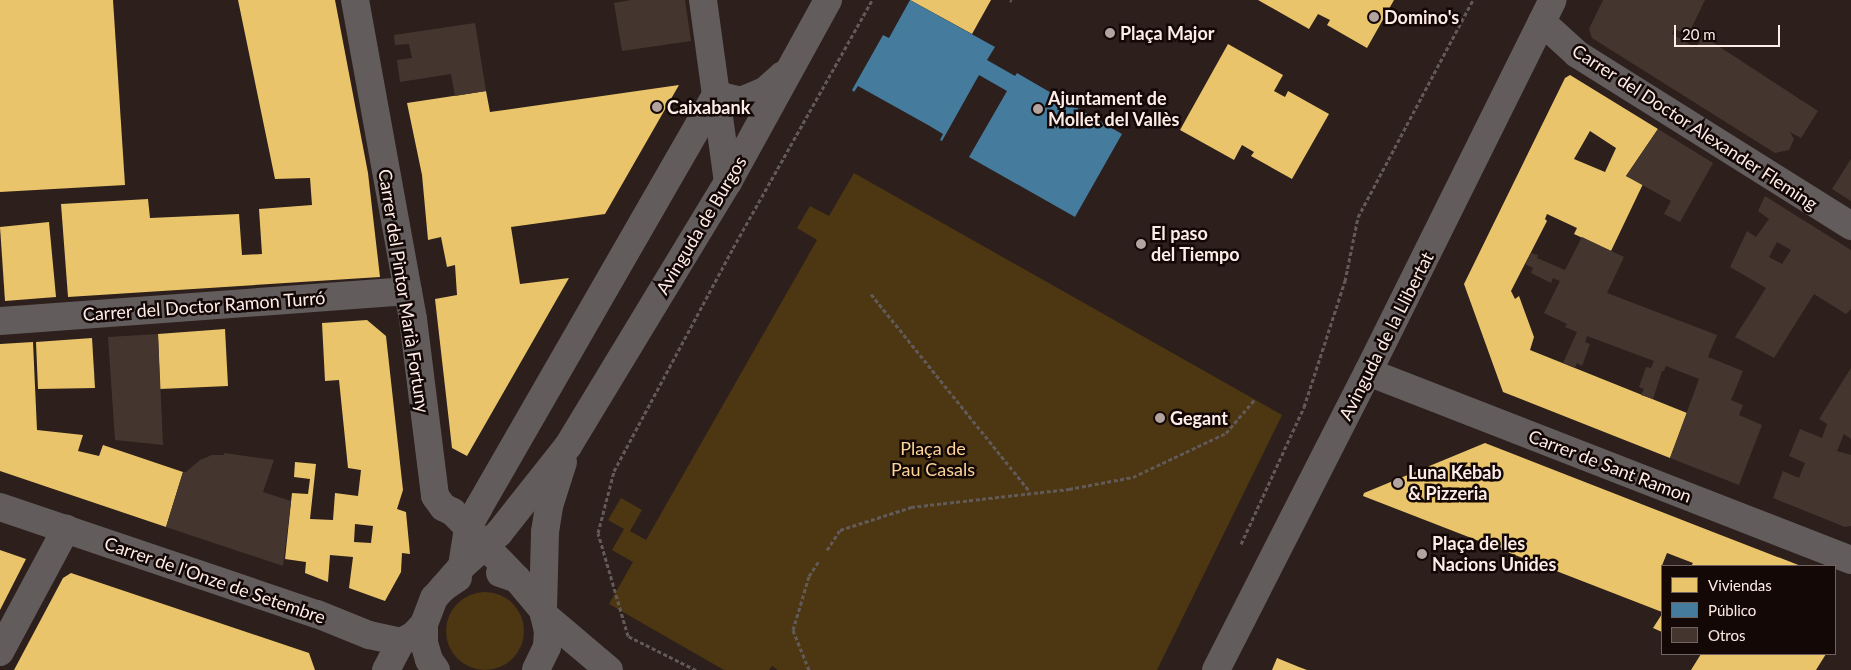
<!DOCTYPE html>
<meta charset="utf-8">
<style>
body{margin:0}
#map{position:relative;width:1851px;height:670px;overflow:hidden;background:#2c1f1c;font-family:Lato,sans-serif}
div>[style]{position:absolute}
.green>*{inset:0;background:#4d3712}
.round{border-radius:50%}
.homes>*{inset:0;background:#e9c46a}
.public>*{inset:0;background:#457b9d}
.building>*{inset:0;background:#44362f}
.path>*{height:3px;margin-top:-1.5px;transform-origin:0;background:repeating-linear-gradient(90deg,#625a58 0 4px,transparent 0 6.5px)}
.minor>*{height:28px;margin:-14px;padding:0 14px;transform-origin:14px;border-radius:14px;background:#625c5c}
.dots>*{width:14px;height:14px;translate:-50% -50%;box-sizing:border-box;border:2px solid #130806;border-radius:50%}
span{translate:-50% -50%;white-space:nowrap;text-align:center;line-height:1.15;-webkit-text-stroke:5px #130806;paint-order:stroke}
.poi-label{font-size:18px;color:#feece7;font-weight:700}
.left{translate:0 -50%;text-align:left}
.street-label{font-size:18px;color:#feece7}
.park-label{font-size:18px;color:#fbd496}
.legend{position:absolute;left:1661px;top:565px;width:175px;height:90px;box-sizing:border-box;background:#130806;border:1px solid #716360;margin:0;padding:6px 9px;list-style:none;font-size:15px;color:#feece7}
.legend li{display:flex;align-items:center;gap:10px;height:25px}
.legend b{width:25px;border:1px solid #716360}
.scale{position:absolute;left:1674px;top:25px;width:106px;height:22px;box-sizing:border-box;border:2px solid #feece7;border-top:0;padding-left:6px;font-size:15px;line-height:18px;white-space:nowrap;color:#feece7;-webkit-text-stroke:4px #130806;paint-order:stroke}
</style>
<div id="map">
<div class="green">
<div style="clip-path:polygon(854px 173px,1282px 415px,1157px 670px,778px 670px,772px 666px,769px 670px,724px 670px,609px 604px,633px 562px,612px 550px,624px 529px,608px 520px,621px 498px,642px 510px,630px 531px,646px 540px,817px 240px,797px 228px,810px 206px,829px 216px)"></div>
<div class="round" style="left:446px;top:592px;width:78px;height:78px"></div>
</div>
<div class="homes">
<div style="clip-path:polygon(0 0,113px 0,125px 185px,0 192px)"></div>
<div style="clip-path:polygon(238px 0,335px 0,368px 173px,380px 277px,68px 297px,61px 204px,148px 199px,150px 218px,239px 214px,242px 255px,262px 254px,259px 209px,312px 205px,310px 178px,275px 179px)"></div>
<div style="clip-path:polygon(910px 0,991px 0,972px 34px)"></div>
<div style="clip-path:polygon(1258px 0,1394px 0,1367px 48px,1327px 25px,1330px 20px,1318px 14px,1309px 29px)"></div>
<div style="clip-path:polygon(1228px 44px,1283px 75px,1274px 91px,1285px 97px,1288px 91px,1329px 114px,1292px 179px,1251px 156px,1254px 152px,1242px 145px,1234px 160px,1180px 130px)"></div>
<div style="clip-path:polygon(evenodd,1570px 75px,1658px 129px,1626px 176px,1643px 184px,1611px 251px,1574px 234px,1577px 228px,1547px 214px,1545px 219px,1547px 221px,1511px 291px,1515px 299px,1519px 296px,1534px 337px,1530px 350px,1687px 413px,1670px 458px,1503px 392px,1464px 284px,1565px 78px,1570px 75px,1590px 131px,1616px 148px,1605px 172px,1574px 159px,1590px 131px)"></div>
<div style="clip-path:polygon(679px 85px,605px 214px,511px 227px,520px 284px,569px 278px,467px 456px,452px 448px,435px 299px,457px 295px,455px 265px,447px 267px,441px 237px,428px 240px,422px 175px,407px 103px,486px 91px,490px 112px)"></div>
<div style="clip-path:polygon(49px 222px,56px 297px,5px 301px,0 227px)"></div>
<div style="clip-path:polygon(evenodd,367px 320px,386px 336px,403px 490px,397px 509px,406px 512px,410px 554px,402px 553px,401px 572px,385px 601px,349px 588px,353px 557px,330px 555px,328px 582px,305px 573px,306px 562px,285px 559px,292px 493px,308px 494px,310px 479px,294px 477px,295px 462px,316px 464px,310px 519px,333px 520px,335px 493px,358px 496px,361px 470px,348px 468px,339px 380px,325px 381px,322px 323px,367px 320px,355px 524px,373px 526px,371px 543px,354px 542px,355px 524px)"></div>
<div style="clip-path:polygon(225px 329px,228px 386px,160px 389px,158px 334px)"></div>
<div style="clip-path:polygon(92px 338px,95px 388px,38px 389px,36px 342px)"></div>
<div style="clip-path:polygon(33px 342px,37px 430px,83px 435px,78px 451px,99px 456px,103px 445px,183px 472px,166px 527px,0 471px,0 344px)"></div>
<div style="clip-path:polygon(1485px 443px,1713px 532px,1801px 566px,1691px 566px,1693px 563px,1667px 553px,1661px 568px,1662px 612px,1363px 496px,1364px 493px)"></div>
<div style="clip-path:polygon(0 550px,26px 559px,0 610px)"></div>
<div style="clip-path:polygon(71px 573px,309px 653px,315px 670px,14px 670px,63px 578px)"></div>
<div style="clip-path:polygon(1662px 614px,1662px 632px,1653px 628px)"></div>
<div style="clip-path:polygon(1701px 654px,1826px 654px,1816px 670px,1691px 670px)"></div>
<div style="clip-path:polygon(1277px 658px,1299px 667px,1307px 670px,1272px 670px)"></div>
</div>
<div class="public">
<div style="clip-path:polygon(910px 0,995px 47px,987px 60px,1015px 76px,1017px 73px,1122px 134px,1075px 217px,969px 157px,1007px 91px,979px 75px,942px 141px,940px 140px,943px 134px,928px 125px,858px 86px,854px 92px,852px 90px,883px 35px,889px 38px)"></div>
</div>
<div class="building">
<div style="clip-path:polygon(631px 0,685px 0,691px 41px,622px 51px,614px 3px)"></div>
<div style="clip-path:polygon(1603px 0,1705px 0,1688px 35px,1674px 29px,1672px 34px,1696px 48px,1703px 36px,1818px 111px,1801px 138px,1790px 132px,1794px 139px,1789px 150px,1775px 153px,1592px 38px,1589px 29px)"></div>
<div style="clip-path:polygon(475px 23px,486px 91px,455px 96px,451px 74px,400px 82px,397px 60px,412px 58px,409px 44px,395px 45px,394px 35px)"></div>
<div style="clip-path:polygon(1658px 129px,1713px 163px,1680px 222px,1664px 214px,1671px 201px,1626px 176px)"></div>
<div style="clip-path:polygon(1851px 159px,1851px 201px,1832px 189px)"></div>
<div style="clip-path:polygon(evenodd,1765px 196px,1851px 250px,1851px 309px,1846px 314px,1814px 294px,1774px 358px,1735px 337px,1766px 288px,1730px 267px,1747px 231px,1756px 237px,1769px 219px,1758px 211px,1765px 196px,1777px 242px,1791px 250px,1782px 264px,1769px 257px,1777px 242px)"></div>
<div style="clip-path:polygon(1582px 237px,1624px 257px,1607px 293px,1717px 335px,1708px 357px,1743px 371px,1731px 400px,1743px 405px,1739px 415px,1762px 425px,1739px 485px,1670px 458px,1699px 379px,1666px 366px,1664px 371px,1662px 371px,1653px 399px,1641px 395px,1644px 389px,1639px 387px,1646px 367px,1651px 368px,1654px 361px,1587px 336px,1585px 342px,1590px 344px,1582px 366px,1577px 363px,1575px 368px,1563px 363px,1577px 332px,1565px 327px,1567px 324px,1544px 313px,1560px 281px,1553px 278px,1551px 283px,1531px 273px,1533px 268px,1525px 264px,1531px 253px,1538px 255px,1537px 258px,1565px 270px)"></div>
<div style="clip-path:polygon(158px 334px,163px 445px,115px 440px,108px 337px)"></div>
<div style="clip-path:polygon(1851px 368px,1851px 439px,1844px 434px,1837px 451px,1851px 455px,1851px 526px,1845px 527px,1773px 498px,1783px 471px,1799px 478px,1805px 463px,1789px 456px,1800px 429px,1822px 438px,1827px 424px,1819px 419px)"></div>
<div style="clip-path:polygon(224px 453px,274px 460px,263px 492px,291px 501px,283px 566px,166px 527px,183px 472px,186px 472px,200px 460px,212px 455px,224px 455px)"></div>
</div>
<div class="path">
<div style="left:1010px;top:0;width:2px;rotate:27deg"></div>
<div style="left:871px;top:294px;width:254px;rotate:51.2deg"></div>
<div style="left:1241px;top:544px;width:151px;rotate:-65.3deg"></div>
<div style="left:1304px;top:407px;width:133px;rotate:-72deg"></div>
<div style="left:1345px;top:281px;width:65px;rotate:-78.5deg"></div>
<div style="left:1358px;top:217px;width:246px;rotate:-62.1deg"></div>
<div style="left:827px;top:550px;width:24px;rotate:-57deg"></div>
<div style="left:840px;top:530px;width:75px;rotate:-17.9deg"></div>
<div style="left:911px;top:507px;width:159px;rotate:-6.5deg"></div>
<div style="left:1069px;top:489px;width:65px;rotate:-10.6deg"></div>
<div style="left:1133px;top:477px;width:103px;rotate:-25.3deg"></div>
<div style="left:1226px;top:433px;width:45px;rotate:-49.5deg"></div>
<div style="left:696px;top:670px;width:76px;rotate:-153.4deg"></div>
<div style="left:628px;top:636px;width:107px;rotate:-106.2deg"></div>
<div style="left:598px;top:533px;width:64px;rotate:-75.5deg"></div>
<div style="left:614px;top:471px;width:253px;rotate:-61.9deg"></div>
<div style="left:733px;top:248px;width:284px;rotate:-60.7deg"></div>
<div style="left:809px;top:670px;width:43px;rotate:-111.8deg"></div>
<div style="left:793px;top:630px;width:56px;rotate:-73.5deg"></div>
<div style="left:809px;top:576px;width:17px;rotate:-57deg"></div>
</div>
<div class="minor">
<div style="left:355px;top:0;width:324px;rotate:79.7deg"></div>
<div style="left:413px;top:319px;width:178px;rotate:82.9deg"></div>
<div style="left:435px;top:496px;width:14px;rotate:54deg"></div>
<div style="left:443px;top:507px;width:11px;rotate:27deg"></div>
<div style="left:453px;top:512px;width:93px;rotate:46.3deg"></div>
<div style="left:703px;top:0;width:184px;rotate:82.2deg"></div>
<div style="left:1542px;top:22px;width:47px;rotate:42.4deg"></div>
<div style="left:1577px;top:54px;width:324px;rotate:32.1deg"></div>
<div style="left:0;top:321px;width:409px;rotate:-4.2deg"></div>
<div style="left:1368px;top:372px;width:518px;rotate:21.27deg"></div>
<div style="left:0;top:507px;width:335px;rotate:18.7deg"></div>
<div style="left:317px;top:614px;width:56px;rotate:22deg"></div>
<div style="left:369px;top:635px;width:33px;rotate:12deg"></div>
<div style="left:401px;top:642px;width:15px;rotate:-28deg"></div>
<div style="left:414px;top:635px;width:15px;rotate:-48deg"></div>
<div style="left:462px;top:566px;width:39px;rotate:-81deg"></div>
<div style="left:468px;top:527px;width:23px;rotate:-61deg"></div>
<div style="left:479px;top:507px;width:475px;rotate:-60.1deg"></div>
<div style="left:716px;top:95px;width:26px;rotate:13deg"></div>
<div style="left:741px;top:101px;width:26px;rotate:-23deg"></div>
<div style="left:765px;top:91px;width:24px;rotate:-42deg"></div>
<div style="left:500px;top:573px;width:18px;rotate:19deg"></div>
<div style="left:517px;top:579px;width:40px;rotate:50deg"></div>
<div style="left:543px;top:610px;width:22px;rotate:77deg"></div>
<div style="left:548px;top:631px;width:16px;rotate:94deg"></div>
<div style="left:547px;top:647px;width:25px;rotate:116deg"></div>
<div style="left:443px;top:588px;width:29px;rotate:-49deg"></div>
<div style="left:462px;top:566px;width:50px;rotate:-41.7deg"></div>
<div style="left:499px;top:533px;width:111px;rotate:-51.6deg"></div>
<div style="left:568px;top:446px;width:309px;rotate:-58.8deg"></div>
<div style="left:728px;top:182px;width:208px;rotate:-61.2deg"></div>
<div style="left:543px;top:610px;width:78px;rotate:-88.5deg"></div>
<div style="left:545px;top:532px;width:26px;rotate:-81deg"></div>
<div style="left:549px;top:506px;width:46px;rotate:-72.3deg"></div>
<div style="left:544px;top:615px;width:85px;rotate:40.2deg"></div>
<div style="left:0;top:652px;width:140px;rotate:-61.8deg"></div>
<div style="left:386px;top:670px;width:32px;rotate:-62deg"></div>
<div style="left:436px;top:670px;width:12px;rotate:-125deg"></div>
<div style="left:429px;top:660px;width:19px;rotate:-106deg"></div>
<div style="left:424px;top:642px;width:18px;rotate:-90deg"></div>
<div style="left:424px;top:624px;width:28px;rotate:-69deg"></div>
<div style="left:434px;top:598px;width:13px;rotate:-48deg"></div>
<div style="left:443px;top:588px;width:18px;rotate:-34deg"></div>
<div style="left:1216px;top:670px;width:335px;rotate:-63deg"></div>
<div style="left:1368px;top:372px;width:415px;rotate:-63.6deg"></div>
</div>
<div class="dots">
<div style="left:1374px;top:17px;background:#b4a4a0"></div>
<div style="left:1110px;top:33px;background:#b4a4a0"></div>
<div style="left:657px;top:107px;background:#b4a4a0"></div>
<div style="left:1038px;top:109px;background:#b4a4a0"></div>
<div style="left:1141px;top:244px;background:#b4a4a0"></div>
<div style="left:1160px;top:418px;background:#b4a4a0"></div>
<div style="left:1398px;top:483px;background:#b4a4a0"></div>
<div style="left:1422px;top:554px;background:#b4a4a0"></div>
</div>
<div class="poi-label">
<span class="left" style="left:1384px;top:17px">Domino's</span>
<span class="left" style="left:1120px;top:33px">Plaça Major</span>
<span class="left" style="left:1048px;top:109px">Ajuntament de<br>Mollet del Vallès</span>
<span class="left" style="left:667px;top:107px">Caixabank</span>
<span class="left" style="left:1151px;top:244px">El paso<br>del Tiempo</span>
<span class="left" style="left:1170px;top:418px">Gegant</span>
<span class="left" style="left:1408px;top:483px">Luna Kebab<br>&amp; Pizzeria</span>
<span class="left" style="left:1432px;top:554px">Plaça de les<br>Nacions Unides</span>
</div>
<div class="street-label">
<span style="left:1695px;top:127px;rotate:33deg">Carrer del Doctor Alexander Fleming</span>
<span style="left:701px;top:225px;rotate:-59deg">Avinguda de Burgos</span>
<span style="left:404px;top:291px;rotate:81deg">Carrer del Pintor Marià Fortuny</span>
<span style="left:204px;top:306px;rotate:-4deg">Carrer del Doctor Ramon Turró</span>
<span style="left:1386px;top:336px;rotate:-63deg">Avinguda de la Llibertat</span>
<span style="left:1610px;top:466px;rotate:21deg">Carrer de Sant Ramon</span>
<span style="left:215px;top:580px;rotate:19deg">Carrer de l'Onze de Setembre</span>
</div>
<div class="park-label">
<span style="left:933px;top:459px">Plaça de<br>Pau Casals</span>
</div>
<ul class="legend">
<li><b style="height:14px;background:#e9c46a"></b>Viviendas</li>
<li><b style="height:14px;background:#457b9d"></b>Público</li>
<li><b style="height:14px;background:#44362f"></b>Otros</li>
</ul>
<div class="scale">20 m</div>
</div>
